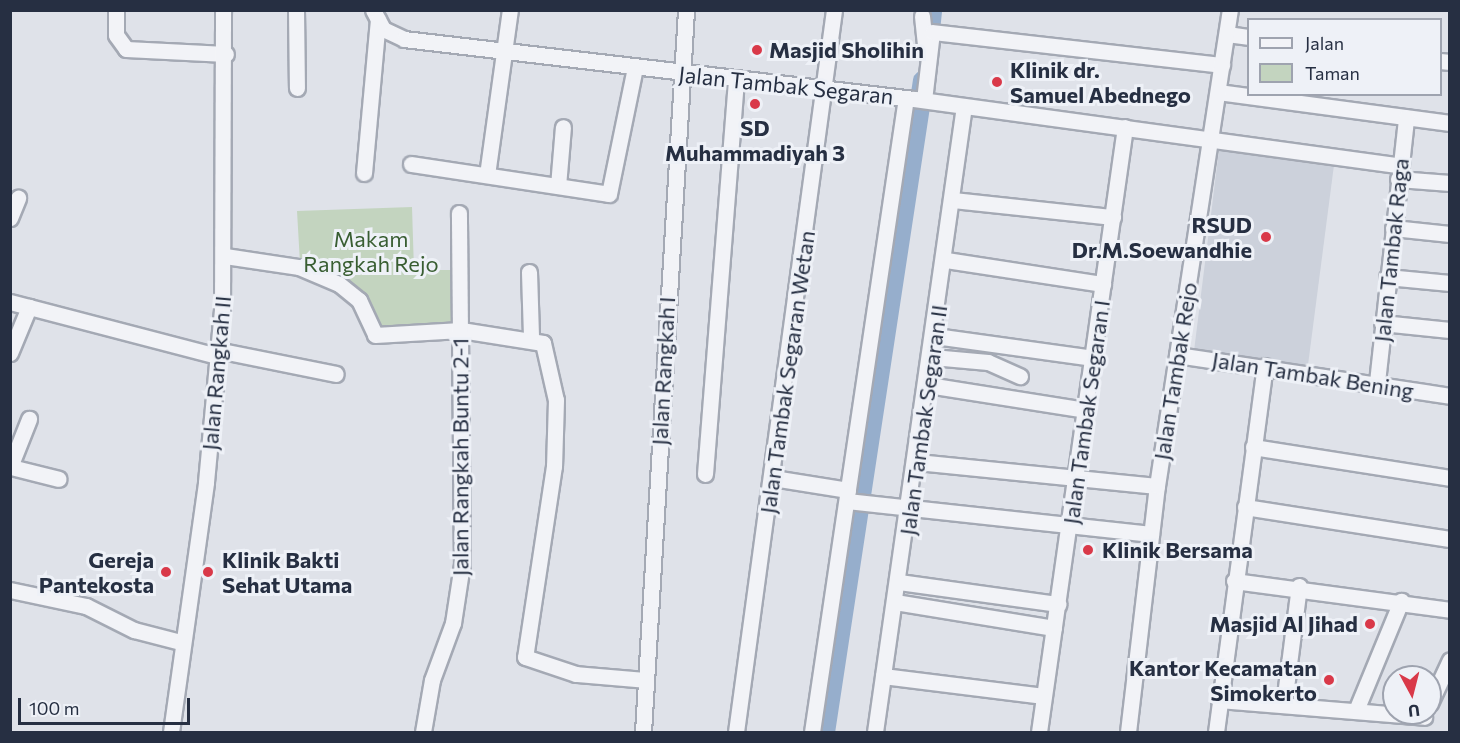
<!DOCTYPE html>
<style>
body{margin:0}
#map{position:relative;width:1460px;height:743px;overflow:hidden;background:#dfe2e9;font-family:Commissioner,sans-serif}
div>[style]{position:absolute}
.built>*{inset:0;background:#ccd1db}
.green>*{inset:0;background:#c3d4bf}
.river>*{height:21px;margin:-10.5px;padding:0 10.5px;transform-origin:10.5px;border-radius:10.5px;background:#96aecc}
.roads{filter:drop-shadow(2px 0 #a4a9b4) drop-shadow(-2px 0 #a4a9b4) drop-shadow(0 2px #a4a9b4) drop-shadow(0 -2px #a4a9b4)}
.minor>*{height:15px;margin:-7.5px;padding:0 7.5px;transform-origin:7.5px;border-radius:7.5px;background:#f2f3f7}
.dots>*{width:16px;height:16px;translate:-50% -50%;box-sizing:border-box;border:3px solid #eef1f7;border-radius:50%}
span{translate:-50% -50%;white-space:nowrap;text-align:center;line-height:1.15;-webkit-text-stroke:6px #eef1f7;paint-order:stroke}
.poi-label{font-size:22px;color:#262f42;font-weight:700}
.left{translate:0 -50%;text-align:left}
.right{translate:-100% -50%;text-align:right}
.street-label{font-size:22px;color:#262f42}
.park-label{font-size:22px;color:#395e32}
.frame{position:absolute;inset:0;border:12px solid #262f42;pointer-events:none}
.legend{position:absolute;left:1247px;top:18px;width:195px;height:78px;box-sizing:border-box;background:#eef1f7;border:2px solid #9ea3af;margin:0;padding:8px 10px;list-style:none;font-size:18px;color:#262f42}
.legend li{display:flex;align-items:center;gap:12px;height:30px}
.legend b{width:30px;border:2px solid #9ea3af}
.north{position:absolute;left:1382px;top:665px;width:60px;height:60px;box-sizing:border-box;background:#eef1f7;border:2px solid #9ea3af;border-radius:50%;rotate:173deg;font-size:16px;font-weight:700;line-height:24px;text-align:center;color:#262f42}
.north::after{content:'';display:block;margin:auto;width:21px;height:27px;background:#d93949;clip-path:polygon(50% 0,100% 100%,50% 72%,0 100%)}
.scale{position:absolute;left:18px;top:698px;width:172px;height:27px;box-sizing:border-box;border:3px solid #262f42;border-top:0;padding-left:8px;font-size:18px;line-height:21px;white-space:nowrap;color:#262f42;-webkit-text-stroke:4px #eef1f7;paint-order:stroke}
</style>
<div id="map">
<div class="built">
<div style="clip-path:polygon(1219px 150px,1334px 165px,1308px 365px,1194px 351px)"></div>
</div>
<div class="green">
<div style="clip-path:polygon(412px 207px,414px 270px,453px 270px,459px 326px,375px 331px,367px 307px,300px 263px,297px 211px)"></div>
</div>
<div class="river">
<div style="left:927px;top:49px;width:39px;rotate:-84deg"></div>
<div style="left:824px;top:732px;width:659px;rotate:-81.37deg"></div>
</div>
<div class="roads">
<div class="minor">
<div style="left:116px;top:10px;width:25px;rotate:90deg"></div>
<div style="left:116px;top:35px;width:17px;rotate:54deg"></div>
<div style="left:126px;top:49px;width:100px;rotate:2.9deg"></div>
<div style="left:296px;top:10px;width:78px;rotate:89.3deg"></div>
<div style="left:373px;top:10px;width:21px;rotate:62deg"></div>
<div style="left:383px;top:29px;width:23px;rotate:25deg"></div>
<div style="left:404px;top:39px;width:514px;rotate:6.71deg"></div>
<div style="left:914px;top:99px;width:491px;rotate:7.8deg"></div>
<div style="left:922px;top:16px;width:27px;rotate:84deg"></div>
<div style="left:1227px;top:34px;width:21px;rotate:8deg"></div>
<div style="left:1440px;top:61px;width:10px;rotate:6deg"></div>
<div style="left:1218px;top:92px;width:234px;rotate:7.6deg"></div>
<div style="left:924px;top:100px;width:68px;rotate:-83.3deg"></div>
<div style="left:932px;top:32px;width:292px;rotate:6.5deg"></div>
<div style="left:411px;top:164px;width:200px;rotate:8.6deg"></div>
<div style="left:609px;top:194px;width:130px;rotate:-78.4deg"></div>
<div style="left:364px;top:173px;width:154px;rotate:-84.8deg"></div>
<div style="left:487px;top:175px;width:167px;rotate:-82.1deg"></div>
<div style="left:1398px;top:179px;width:52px;rotate:4.4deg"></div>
<div style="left:558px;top:186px;width:59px;rotate:-85.2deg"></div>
<div style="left:953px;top:200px;width:161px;rotate:6.1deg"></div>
<div style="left:10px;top:218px;width:22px;rotate:-68deg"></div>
<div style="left:1393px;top:228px;width:57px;rotate:6deg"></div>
<div style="left:225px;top:256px;width:75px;rotate:8.5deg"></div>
<div style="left:299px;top:267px;width:43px;rotate:23deg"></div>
<div style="left:339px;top:284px;width:26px;rotate:39deg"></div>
<div style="left:359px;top:300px;width:38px;rotate:65deg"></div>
<div style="left:375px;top:335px;width:86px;rotate:-3.3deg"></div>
<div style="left:461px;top:330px;width:83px;rotate:9deg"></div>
<div style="left:543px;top:343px;width:58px;rotate:77.2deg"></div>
<div style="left:556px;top:400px;width:66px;rotate:91.7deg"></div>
<div style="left:554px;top:466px;width:193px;rotate:98.6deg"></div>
<div style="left:525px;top:657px;width:54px;rotate:18.4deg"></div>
<div style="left:576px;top:674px;width:70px;rotate:4.9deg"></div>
<div style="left:946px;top:260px;width:159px;rotate:8.7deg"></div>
<div style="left:529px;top:272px;width:65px;rotate:88.2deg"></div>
<div style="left:1387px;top:277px;width:63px;rotate:5.4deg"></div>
<div style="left:10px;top:302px;width:214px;rotate:14.6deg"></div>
<div style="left:1382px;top:323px;width:68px;rotate:5.9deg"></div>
<div style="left:935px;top:336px;width:160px;rotate:7.9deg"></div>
<div style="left:217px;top:350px;width:121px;rotate:11.4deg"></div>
<div style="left:10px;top:353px;width:50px;rotate:-67.6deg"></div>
<div style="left:1177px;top:355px;width:276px;rotate:8.5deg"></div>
<div style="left:932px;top:357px;width:56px;rotate:5.1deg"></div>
<div style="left:988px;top:362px;width:35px;rotate:24deg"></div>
<div style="left:1377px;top:382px;width:266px;rotate:-83.7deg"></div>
<div style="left:928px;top:385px;width:159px;rotate:9deg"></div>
<div style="left:1253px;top:447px;width:199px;rotate:8.9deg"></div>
<div style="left:917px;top:462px;width:241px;rotate:5.7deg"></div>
<div style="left:10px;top:467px;width:52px;rotate:-68.4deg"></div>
<div style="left:11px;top:467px;width:49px;rotate:14deg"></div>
<div style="left:705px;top:474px;width:396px;rotate:-85.5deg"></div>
<div style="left:773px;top:478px;width:76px;rotate:9.1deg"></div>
<div style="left:847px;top:501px;width:306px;rotate:6.2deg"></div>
<div style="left:1245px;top:507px;width:207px;rotate:8.9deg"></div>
<div style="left:1234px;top:581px;width:218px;rotate:7.6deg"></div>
<div style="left:899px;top:582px;width:161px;rotate:7.9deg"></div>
<div style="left:10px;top:590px;width:78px;rotate:11.9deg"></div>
<div style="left:86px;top:606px;width:54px;rotate:26.6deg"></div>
<div style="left:134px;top:630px;width:48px;rotate:14.6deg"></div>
<div style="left:895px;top:602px;width:161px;rotate:9.3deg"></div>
<div style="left:883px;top:676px;width:162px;rotate:7.1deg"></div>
<div style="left:1219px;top:700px;width:206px;rotate:4.7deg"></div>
<div style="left:1284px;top:703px;width:118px;rotate:-82.7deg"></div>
<div style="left:1430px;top:703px;width:47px;rotate:-65.1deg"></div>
<div style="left:1357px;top:708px;width:116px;rotate:-67.6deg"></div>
<div style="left:171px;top:732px;width:252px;rotate:-82deg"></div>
<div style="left:206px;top:482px;width:174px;rotate:-84.7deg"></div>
<div style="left:222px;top:309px;width:299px;rotate:-89.8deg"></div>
<div style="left:423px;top:732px;width:53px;rotate:-80.2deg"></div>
<div style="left:432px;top:680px;width:61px;rotate:-69.8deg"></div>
<div style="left:453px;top:623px;width:60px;rotate:-81.3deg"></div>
<div style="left:462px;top:564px;width:351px;rotate:-90.5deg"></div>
<div style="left:643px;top:732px;width:723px;rotate:-86.59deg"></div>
<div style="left:736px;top:732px;width:729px;rotate:-82.27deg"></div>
<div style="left:812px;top:732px;width:641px;rotate:-81.57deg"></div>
<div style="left:875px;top:732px;width:632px;rotate:-81.91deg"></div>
<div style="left:1039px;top:732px;width:611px;rotate:-81.91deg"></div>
<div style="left:1128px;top:732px;width:248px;rotate:-83.3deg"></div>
<div style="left:1157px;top:486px;width:482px;rotate:-81.3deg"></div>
<div style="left:1216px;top:732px;width:369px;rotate:-82.4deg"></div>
</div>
</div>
<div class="dots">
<div style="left:757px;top:50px;background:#d93949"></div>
<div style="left:997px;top:82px;background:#d93949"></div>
<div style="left:755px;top:104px;background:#d93949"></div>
<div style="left:1266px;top:237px;background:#d93949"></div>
<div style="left:1088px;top:550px;background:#d93949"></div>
<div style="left:166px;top:572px;background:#d93949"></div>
<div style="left:208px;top:572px;background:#d93949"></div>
<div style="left:1370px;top:624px;background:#d93949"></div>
<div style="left:1329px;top:680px;background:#d93949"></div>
</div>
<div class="poi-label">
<span class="left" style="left:769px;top:50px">Masjid Sholihin</span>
<span class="left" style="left:1010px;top:82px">Klinik dr.<br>Samuel Abednego</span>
<span style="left:755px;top:140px">SD<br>Muhammadiyah 3</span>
<span class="right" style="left:1252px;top:237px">RSUD<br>Dr.M.Soewandhie</span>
<span class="left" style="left:1102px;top:550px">Klinik Bersama</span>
<span class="right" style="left:154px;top:572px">Gereja<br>Pantekosta</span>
<span class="left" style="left:222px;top:572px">Klinik Bakti<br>Sehat Utama</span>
<span class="right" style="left:1358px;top:624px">Masjid Al Jihad</span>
<span class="right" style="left:1317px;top:680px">Kantor Kecamatan<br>Simokerto</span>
</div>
<div class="street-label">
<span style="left:786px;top:85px;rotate:6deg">Jalan Tambak Segaran</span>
<span style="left:1391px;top:250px;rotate:-84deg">Jalan Tambak Raga</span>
<span style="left:663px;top:371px;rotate:-87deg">Jalan Rangkah I</span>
<span style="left:1175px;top:371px;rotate:-81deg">Jalan Tambak Rejo</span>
<span style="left:787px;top:372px;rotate:-82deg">Jalan Tambak Segaran Wetan</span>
<span style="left:216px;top:373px;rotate:-85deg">Jalan Rangkah II</span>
<span style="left:1313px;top:375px;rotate:9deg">Jalan Tambak Bening</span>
<span style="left:1086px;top:412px;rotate:-82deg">Jalan Tambak Segaran I</span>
<span style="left:923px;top:420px;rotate:-82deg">Jalan Tambak Segaran II</span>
<span style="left:460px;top:457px;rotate:-90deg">Jalan Rangkah Buntu 2-1</span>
</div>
<div class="park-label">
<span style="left:371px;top:251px">Makam<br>Rangkah Rejo</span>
</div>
<div class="frame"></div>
<ul class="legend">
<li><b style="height:8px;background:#f2f3f7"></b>Jalan</li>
<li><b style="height:16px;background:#c3d4bf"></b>Taman</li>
</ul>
<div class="north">U</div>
<div class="scale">100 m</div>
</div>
